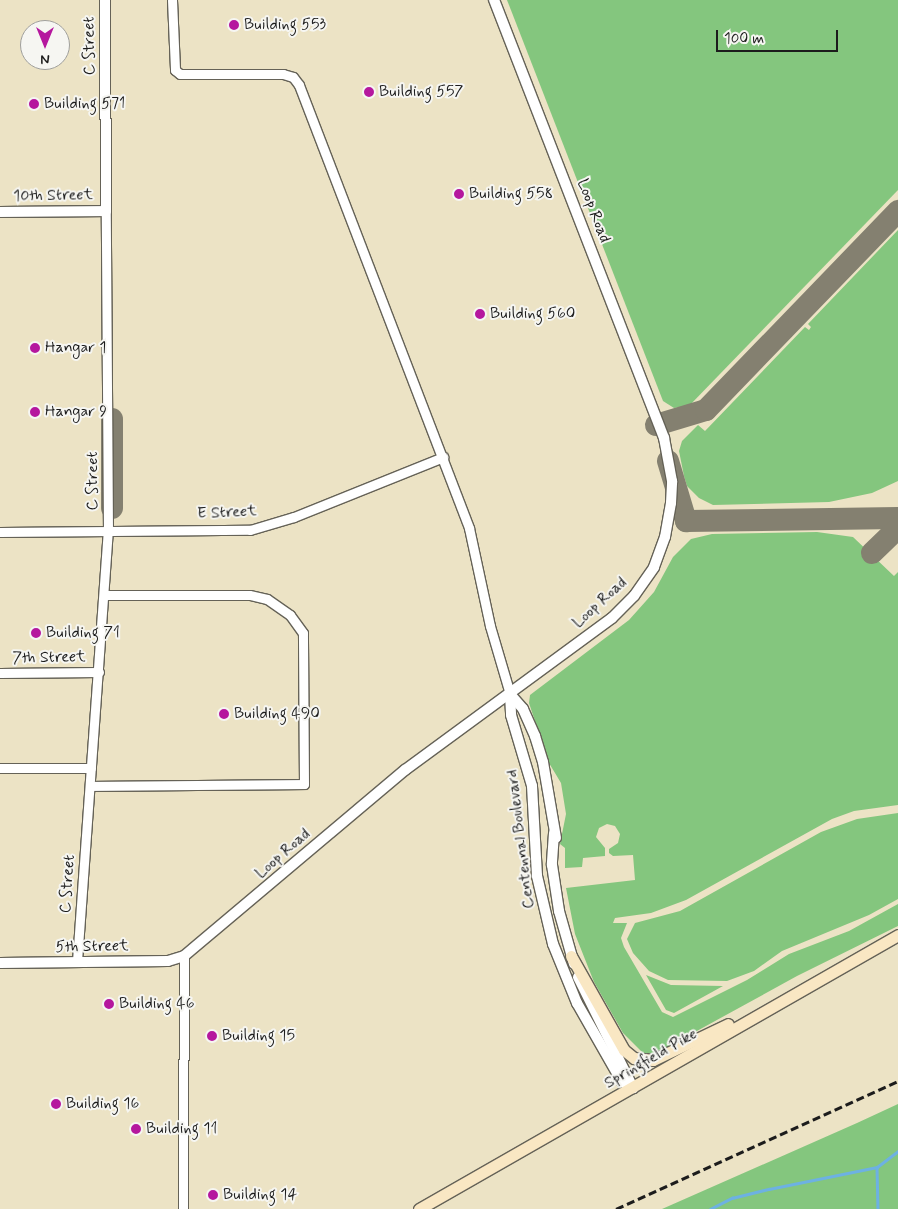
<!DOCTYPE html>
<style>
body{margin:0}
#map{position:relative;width:898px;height:1209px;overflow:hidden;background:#ece3c5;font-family:Mynerve,sans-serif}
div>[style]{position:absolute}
.green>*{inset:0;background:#84c67e}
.stream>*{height:2.5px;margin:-1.25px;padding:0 1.25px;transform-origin:1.25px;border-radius:1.25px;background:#6db1e2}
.taxiway>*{height:22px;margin:-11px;padding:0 11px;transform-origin:11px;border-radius:11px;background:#848070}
.roads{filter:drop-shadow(1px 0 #656257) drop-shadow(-1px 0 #656257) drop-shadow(0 1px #656257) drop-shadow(0 -1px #656257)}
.minor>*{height:9px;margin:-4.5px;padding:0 4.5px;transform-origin:4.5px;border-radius:4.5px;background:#fff}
.tertiary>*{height:10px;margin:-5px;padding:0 5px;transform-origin:5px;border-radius:5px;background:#fff}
.secondary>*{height:11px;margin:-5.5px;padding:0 5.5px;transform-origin:5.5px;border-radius:5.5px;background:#f9e7c3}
.rail>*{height:2.5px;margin-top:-1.25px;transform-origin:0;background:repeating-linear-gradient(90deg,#1c1c1c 0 8px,transparent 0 12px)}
.dots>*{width:14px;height:14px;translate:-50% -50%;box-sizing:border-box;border:2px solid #f6f6f2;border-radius:50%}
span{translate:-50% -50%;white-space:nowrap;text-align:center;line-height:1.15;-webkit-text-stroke:4px #f6f6f2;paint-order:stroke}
.poi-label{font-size:16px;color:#1c1c1c}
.left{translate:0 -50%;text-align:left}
.street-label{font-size:16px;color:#1c1c1c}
.north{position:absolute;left:20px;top:20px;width:50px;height:50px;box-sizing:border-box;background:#f6f6f2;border:1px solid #9f9f9c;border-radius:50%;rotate:180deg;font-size:14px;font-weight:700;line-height:20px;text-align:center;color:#1c1c1c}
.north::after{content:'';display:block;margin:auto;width:18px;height:22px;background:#b5179e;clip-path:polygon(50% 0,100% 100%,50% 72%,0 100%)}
.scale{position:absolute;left:716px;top:30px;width:122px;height:22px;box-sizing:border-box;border:2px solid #1c1c1c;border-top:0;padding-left:6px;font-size:15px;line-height:18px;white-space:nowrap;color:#1c1c1c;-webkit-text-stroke:4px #f6f6f2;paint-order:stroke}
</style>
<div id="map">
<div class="green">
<div style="clip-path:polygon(507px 0,898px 0,898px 190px,689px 406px,674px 408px,663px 401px)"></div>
<div style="clip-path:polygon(898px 230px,898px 481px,872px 493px,829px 502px,713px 505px,699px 498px,687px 486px,684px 476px,679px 451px,682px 441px,698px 425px,705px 431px,805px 327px,809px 330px,811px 327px,808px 324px)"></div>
<div style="clip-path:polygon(817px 532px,853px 537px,894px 576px,898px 572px,898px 805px,854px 811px,832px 819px,686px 900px,651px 913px,615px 918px,613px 923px,627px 923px,621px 938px,624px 947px,662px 1012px,673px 1017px,747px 980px,789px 954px,849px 931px,898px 904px,898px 926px,797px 976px,655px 1054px,641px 1055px,642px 1052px,623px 1033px,594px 982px,575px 934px,566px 888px,635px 880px,633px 855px,613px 856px,609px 853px,609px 849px,618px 843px,620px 834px,615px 826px,607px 824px,599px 828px,596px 837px,605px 848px,605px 856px,583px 858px,582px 867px,565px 868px,565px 848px,560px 844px,566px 814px,561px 783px,549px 763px,529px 703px,530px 695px,629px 620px,654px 592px,673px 557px,691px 539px,712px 534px)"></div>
<div style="clip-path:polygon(898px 813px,898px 899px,869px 915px,782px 951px,754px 971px,727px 981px,668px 980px,649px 971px,633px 953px,627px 939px,635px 923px,680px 911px,821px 832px,857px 819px)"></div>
<div style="clip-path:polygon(646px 975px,671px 985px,723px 986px,674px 1013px,666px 1010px)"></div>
<div style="clip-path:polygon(898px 1104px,898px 1209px,662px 1209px,857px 1123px)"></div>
</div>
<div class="stream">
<div style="left:877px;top:1168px;width:41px;rotate:88.6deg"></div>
<div style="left:710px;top:1209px;width:25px;rotate:-27deg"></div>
<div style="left:732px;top:1198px;width:38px;rotate:-14deg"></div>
<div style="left:769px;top:1189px;width:110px;rotate:-11.5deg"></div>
<div style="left:877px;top:1167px;width:26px;rotate:-37deg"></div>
</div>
<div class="taxiway">
<div style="left:112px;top:419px;width:89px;rotate:90deg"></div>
<div style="left:656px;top:425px;width:52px;rotate:-16.7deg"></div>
<div style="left:706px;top:410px;width:277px;rotate:-46deg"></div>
<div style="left:668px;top:461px;width:63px;rotate:73.3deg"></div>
<div style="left:686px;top:521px;width:212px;rotate:-0.8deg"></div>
<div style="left:872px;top:553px;width:36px;rotate:-44deg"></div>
</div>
<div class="roads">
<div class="minor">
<div style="left:172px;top:0;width:70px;rotate:87.5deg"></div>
<div style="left:175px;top:70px;width:6px;rotate:39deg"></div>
<div style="left:180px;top:74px;width:103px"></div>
<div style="left:283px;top:74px;width:10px;rotate:17deg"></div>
<div style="left:293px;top:77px;width:10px;rotate:53deg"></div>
<div style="left:299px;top:85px;width:474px;rotate:69deg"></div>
<div style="left:469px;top:528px;width:100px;rotate:77.9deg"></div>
<div style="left:490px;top:626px;width:71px;rotate:73.6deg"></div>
<div style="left:0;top:532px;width:250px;rotate:-0.5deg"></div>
<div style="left:250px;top:530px;width:46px;rotate:-16.5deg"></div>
<div style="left:294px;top:517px;width:161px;rotate:-21.9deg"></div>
<div style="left:0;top:673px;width:99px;rotate:-0.6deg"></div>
<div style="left:0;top:768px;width:91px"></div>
<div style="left:90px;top:786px;width:214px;rotate:-0.5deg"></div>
<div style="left:304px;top:784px;width:151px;rotate:-90.4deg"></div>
<div style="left:303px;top:633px;width:22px;rotate:-126deg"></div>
<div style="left:290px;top:615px;width:28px;rotate:-145deg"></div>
<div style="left:267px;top:599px;width:18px;rotate:-167deg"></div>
<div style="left:249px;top:595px;width:145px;rotate:180deg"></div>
<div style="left:77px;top:961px;width:432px;rotate:-85.9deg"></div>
<div style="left:108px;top:530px;width:319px;rotate:-90.4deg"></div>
<div style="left:183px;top:1209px;width:253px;rotate:-89.8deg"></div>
</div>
<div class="tertiary">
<div style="left:0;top:212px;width:106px;rotate:-0.5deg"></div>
<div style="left:106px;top:211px;width:211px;rotate:-90.3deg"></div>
<div style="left:510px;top:694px;width:21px;rotate:87deg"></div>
<div style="left:511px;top:715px;width:74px;rotate:73.5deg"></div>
<div style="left:532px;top:786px;width:90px;rotate:86.8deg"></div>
<div style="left:537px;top:876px;width:70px;rotate:76.8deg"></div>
<div style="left:553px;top:944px;width:64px;rotate:67.9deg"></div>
<div style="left:577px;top:1003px;width:91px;rotate:60.3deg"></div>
<div style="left:622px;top:1082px;width:13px;rotate:29deg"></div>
<div style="left:510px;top:694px;width:20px;rotate:49deg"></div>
<div style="left:523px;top:709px;width:30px;rotate:66deg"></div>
<div style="left:535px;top:736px;width:27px;rotate:73deg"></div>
<div style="left:543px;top:762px;width:77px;rotate:80.3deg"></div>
<div style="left:554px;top:833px;width:32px;rotate:94deg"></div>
<div style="left:552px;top:865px;width:47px;rotate:81.3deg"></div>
<div style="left:559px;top:911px;width:55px;rotate:74.2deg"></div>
<div style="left:0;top:963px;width:168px;rotate:-0.7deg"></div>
<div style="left:168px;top:961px;width:17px;rotate:-17deg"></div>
<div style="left:184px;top:956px;width:289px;rotate:-40.1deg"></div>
<div style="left:405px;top:770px;width:257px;rotate:-36.3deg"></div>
<div style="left:612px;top:618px;width:31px;rotate:-45deg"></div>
<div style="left:634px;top:596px;width:35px;rotate:-55deg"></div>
<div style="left:654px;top:567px;width:32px;rotate:-70deg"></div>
<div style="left:665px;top:537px;width:35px;rotate:-80deg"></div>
<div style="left:671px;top:503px;width:22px;rotate:-87deg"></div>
<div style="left:672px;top:481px;width:44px;rotate:-100.5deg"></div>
<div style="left:664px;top:438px;width:470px;rotate:-111.2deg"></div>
<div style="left:578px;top:977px;width:124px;rotate:63.6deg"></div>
</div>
<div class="secondary">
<div style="left:571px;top:956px;width:108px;rotate:60.6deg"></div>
<div style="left:624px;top:1050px;width:13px;rotate:39deg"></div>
<div style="left:634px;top:1058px;width:19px;rotate:6deg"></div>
<div style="left:653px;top:1060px;width:83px;rotate:-25.6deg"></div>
<div style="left:419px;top:1209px;width:552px;rotate:-29.77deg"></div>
</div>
</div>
<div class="rail">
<div style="left:616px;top:1209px;width:310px;rotate:-24.4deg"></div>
</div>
<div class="dots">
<div style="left:234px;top:25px;background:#b5179e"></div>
<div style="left:369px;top:92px;background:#b5179e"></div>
<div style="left:34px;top:104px;background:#b5179e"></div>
<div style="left:459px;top:194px;background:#b5179e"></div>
<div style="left:480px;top:314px;background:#b5179e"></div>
<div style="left:35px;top:348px;background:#b5179e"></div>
<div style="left:35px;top:412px;background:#b5179e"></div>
<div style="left:36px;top:633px;background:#b5179e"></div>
<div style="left:224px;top:714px;background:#b5179e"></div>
<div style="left:109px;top:1004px;background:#b5179e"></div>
<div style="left:212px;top:1036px;background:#b5179e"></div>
<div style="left:56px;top:1104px;background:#b5179e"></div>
<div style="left:136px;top:1129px;background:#b5179e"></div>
<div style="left:213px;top:1195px;background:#b5179e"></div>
</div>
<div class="poi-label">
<span class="left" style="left:244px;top:25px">Building 553</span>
<span class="left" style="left:379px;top:92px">Building 557</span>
<span class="left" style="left:44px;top:104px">Building 571</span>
<span class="left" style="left:469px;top:194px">Building 558</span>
<span class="left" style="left:490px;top:314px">Building 560</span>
<span class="left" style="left:45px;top:348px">Hangar 1</span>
<span class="left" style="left:45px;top:412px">Hangar 9</span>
<span class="left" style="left:46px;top:633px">Building 71</span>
<span class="left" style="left:234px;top:714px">Building 490</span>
<span class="left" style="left:119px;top:1004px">Building 46</span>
<span class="left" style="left:222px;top:1036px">Building 15</span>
<span class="left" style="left:66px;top:1104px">Building 16</span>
<span class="left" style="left:146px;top:1129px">Building 11</span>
<span class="left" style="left:223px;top:1195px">Building 14</span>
</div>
<div class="street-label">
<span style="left:90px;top:46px;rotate:-91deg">C Street</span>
<span style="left:53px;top:196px;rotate:-1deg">10th Street</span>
<span style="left:593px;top:211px;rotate:69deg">Loop Road</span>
<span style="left:93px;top:481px;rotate:-90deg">C Street</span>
<span style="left:227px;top:513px;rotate:-3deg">E Street</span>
<span style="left:600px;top:603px;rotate:-42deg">Loop Road</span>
<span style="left:49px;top:658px;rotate:-1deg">7th Street</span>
<span style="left:521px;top:839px;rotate:-97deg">Centennal Boulevard</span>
<span style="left:283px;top:854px;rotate:-41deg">Loop Road</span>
<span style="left:68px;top:884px;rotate:-86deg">C Street</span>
<span style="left:92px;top:947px;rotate:-1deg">5th Street</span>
<span style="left:651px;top:1059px;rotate:-30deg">Springfield Pike</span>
</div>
<div class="north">N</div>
<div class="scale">100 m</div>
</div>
